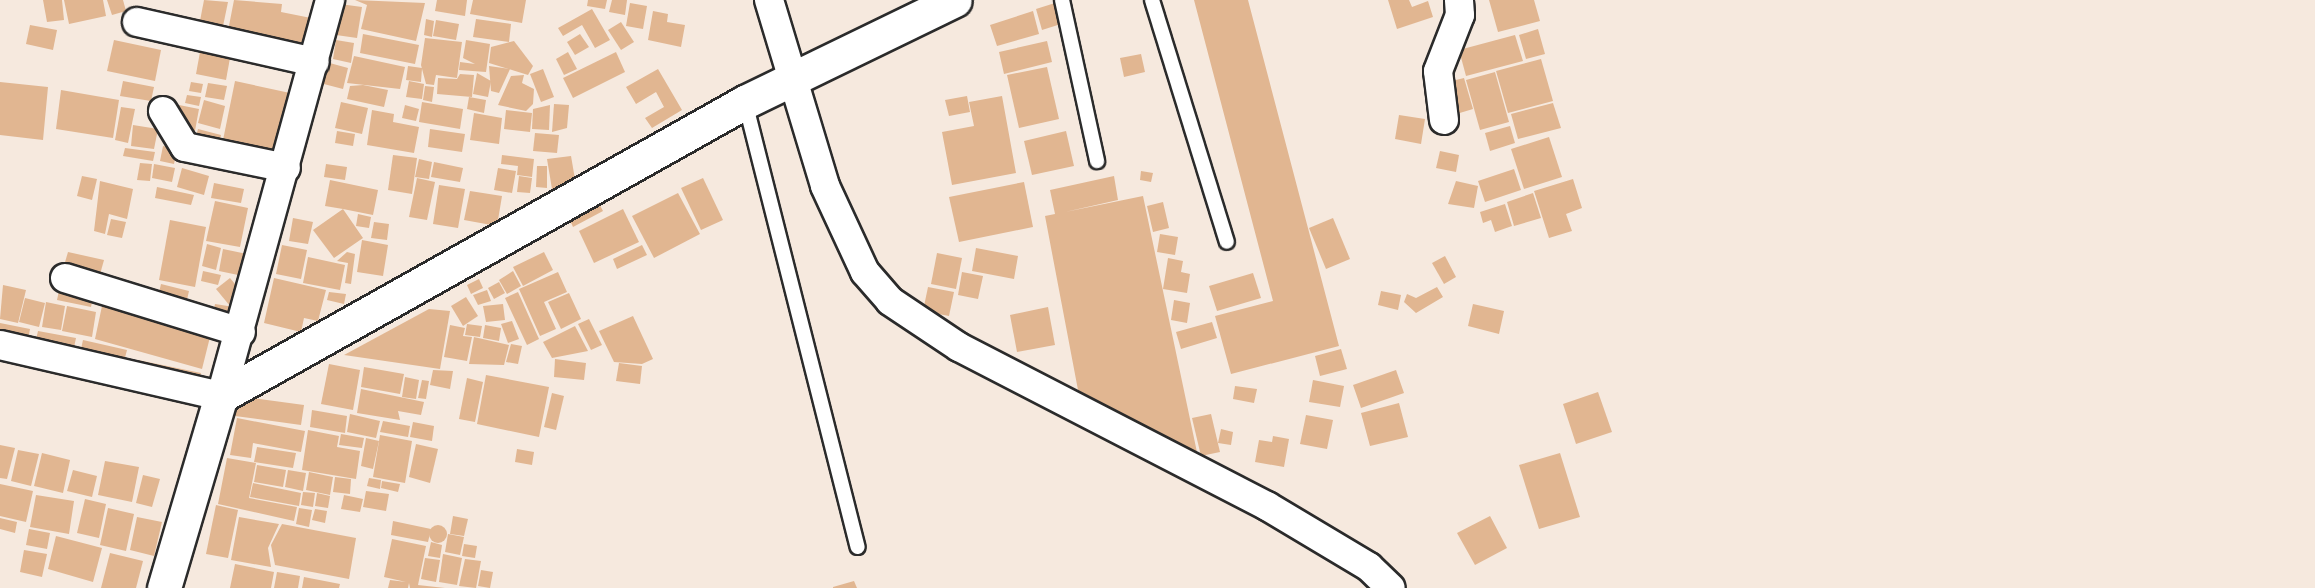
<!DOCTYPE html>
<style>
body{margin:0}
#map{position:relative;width:2315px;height:588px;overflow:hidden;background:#f6e9de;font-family:Dekko,sans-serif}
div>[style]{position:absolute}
.building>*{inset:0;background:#e1b691}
.round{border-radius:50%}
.roads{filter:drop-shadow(2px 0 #2b2b2b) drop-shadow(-2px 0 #2b2b2b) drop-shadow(0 2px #2b2b2b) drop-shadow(0 -2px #2b2b2b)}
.service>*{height:14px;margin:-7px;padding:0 7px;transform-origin:7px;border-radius:7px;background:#fff}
.minor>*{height:28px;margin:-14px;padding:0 14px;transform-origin:14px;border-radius:14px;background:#fff}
.secondary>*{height:33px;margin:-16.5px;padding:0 16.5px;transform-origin:16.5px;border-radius:16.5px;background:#fff}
span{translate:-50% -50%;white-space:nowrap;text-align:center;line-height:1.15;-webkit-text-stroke:4.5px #fff;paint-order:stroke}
</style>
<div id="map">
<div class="building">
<div style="clip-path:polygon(43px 0,62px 0,64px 20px,47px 22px)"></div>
<div style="clip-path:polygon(64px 0,103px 0,106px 16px,69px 24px)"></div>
<div style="clip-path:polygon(107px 0,123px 0,126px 11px,112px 15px)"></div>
<div style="clip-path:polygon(204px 0,228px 2px,222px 31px,199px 26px)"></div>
<div style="clip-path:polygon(234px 0,282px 4px,281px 12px,311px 18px,304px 51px,227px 36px)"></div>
<div style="clip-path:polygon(355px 0,425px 3px,416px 41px,361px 29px,367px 5px)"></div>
<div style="clip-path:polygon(437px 0,467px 0,465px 16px,435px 11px)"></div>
<div style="clip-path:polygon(473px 0,526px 0,522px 23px,470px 14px)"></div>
<div style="clip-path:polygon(588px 0,607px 0,605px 9px,587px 6px)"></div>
<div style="clip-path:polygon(612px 0,627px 0,625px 15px,609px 12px)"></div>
<div style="clip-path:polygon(1194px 0,1248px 0,1339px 346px,1231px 374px,1215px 316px,1273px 301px)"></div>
<div style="clip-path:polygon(1388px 0,1409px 0,1412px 7px,1428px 1px,1433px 17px,1397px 29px)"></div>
<div style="clip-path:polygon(1489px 0,1534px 0,1540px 21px,1498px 32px)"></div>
<div style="clip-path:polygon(630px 3px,647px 6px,643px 29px,626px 26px)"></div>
<div style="clip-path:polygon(1055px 3px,1061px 24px,1042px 30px,1036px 9px)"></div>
<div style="clip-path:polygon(340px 4px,362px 7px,357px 38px,336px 35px)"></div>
<div style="clip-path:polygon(592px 9px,610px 40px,595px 48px,582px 25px,563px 36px,558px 28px)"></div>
<div style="clip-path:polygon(653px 11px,668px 14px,667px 22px,685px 25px,681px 47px,648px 40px)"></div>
<div style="clip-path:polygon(1033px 11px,1039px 34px,997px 46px,990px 25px)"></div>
<div style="clip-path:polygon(426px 19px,434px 21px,432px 37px,424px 35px)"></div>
<div style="clip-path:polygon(476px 19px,511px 24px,509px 42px,473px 37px)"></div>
<div style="clip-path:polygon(436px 20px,459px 24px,456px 40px,433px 36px)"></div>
<div style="clip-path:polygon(621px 22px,634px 42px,621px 50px,608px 30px)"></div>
<div style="clip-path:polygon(30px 25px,57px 30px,53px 50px,26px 44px)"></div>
<div style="clip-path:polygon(1538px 29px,1545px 54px,1526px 59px,1519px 35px)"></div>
<div style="clip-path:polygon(363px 34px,419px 45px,415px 64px,360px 53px)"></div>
<div style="clip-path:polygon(580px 34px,589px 47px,575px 55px,567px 42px)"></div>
<div style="clip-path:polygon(1515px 35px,1523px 61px,1466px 76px,1459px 50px)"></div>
<div style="clip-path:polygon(425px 38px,462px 42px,457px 78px,436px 75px,434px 85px,426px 84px,421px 65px)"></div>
<div style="clip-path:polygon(114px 40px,161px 50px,155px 81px,107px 71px)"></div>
<div style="clip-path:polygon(336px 40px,354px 43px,351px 63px,333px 59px)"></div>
<div style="clip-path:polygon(466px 40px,490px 44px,486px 72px,459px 70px,460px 62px,475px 64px,463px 58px)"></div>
<div style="clip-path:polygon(514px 41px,533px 66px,528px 75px,489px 63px,491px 47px)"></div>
<div style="clip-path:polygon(1047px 41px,1052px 62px,1004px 74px,999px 52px)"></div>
<div style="clip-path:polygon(200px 52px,230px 58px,226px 80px,196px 74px)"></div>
<div style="clip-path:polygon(568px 52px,577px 69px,564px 75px,556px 59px)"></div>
<div style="clip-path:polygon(616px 52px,625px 72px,573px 98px,563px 78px)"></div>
<div style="clip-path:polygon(1141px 54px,1145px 72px,1124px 77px,1120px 58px)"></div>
<div style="clip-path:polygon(354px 56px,405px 67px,400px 89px,347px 83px)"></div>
<div style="clip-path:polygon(1541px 59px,1553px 101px,1508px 113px,1496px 71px)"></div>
<div style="clip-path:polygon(326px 62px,348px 68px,343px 89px,320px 83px)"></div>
<div style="clip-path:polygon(408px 66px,422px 68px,421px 82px,406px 80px)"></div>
<div style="clip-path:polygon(489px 66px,510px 69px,499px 93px,491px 91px)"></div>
<div style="clip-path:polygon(1047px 67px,1059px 119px,1019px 128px,1007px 75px)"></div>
<div style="clip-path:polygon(543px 69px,554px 97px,541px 102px,530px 74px)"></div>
<div style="clip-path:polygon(658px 69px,682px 110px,652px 128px,645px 118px,664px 107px,656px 92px,636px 104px,626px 87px)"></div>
<div style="clip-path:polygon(1495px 72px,1509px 122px,1480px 130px,1466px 80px)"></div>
<div style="clip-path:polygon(477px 73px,491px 81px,488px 97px,473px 94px)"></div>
<div style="clip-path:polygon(460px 74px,474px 75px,472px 97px,437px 94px,438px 78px,457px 79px)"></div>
<div style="clip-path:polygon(524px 75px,522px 83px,534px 89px,533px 104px,526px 111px,498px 105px,511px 76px)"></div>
<div style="clip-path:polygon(1464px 78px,1473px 109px,1453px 115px,1444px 83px)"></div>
<div style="clip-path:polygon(123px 81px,154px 87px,151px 101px,120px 96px)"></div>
<div style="clip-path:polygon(235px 81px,290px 93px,276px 160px,221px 150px)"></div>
<div style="clip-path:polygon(409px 81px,424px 84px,422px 99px,406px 97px)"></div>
<div style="clip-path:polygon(0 82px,48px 87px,43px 140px,0 135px)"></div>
<div style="clip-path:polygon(191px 82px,203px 84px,201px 93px,189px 91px)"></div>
<div style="clip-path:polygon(208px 83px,227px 86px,224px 100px,205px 97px)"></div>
<div style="clip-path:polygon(363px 85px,388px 90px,384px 107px,347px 99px,350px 86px)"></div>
<div style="clip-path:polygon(425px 86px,434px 87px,432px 102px,423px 100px)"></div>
<div style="clip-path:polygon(61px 90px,119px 100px,113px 138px,56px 129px)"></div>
<div style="clip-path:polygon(187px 95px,201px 97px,199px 106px,185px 103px)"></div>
<div style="clip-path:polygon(967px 96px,970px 112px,949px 116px,945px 100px)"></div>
<div style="clip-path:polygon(1002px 96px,1016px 173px,952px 185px,942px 132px,974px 126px,969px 102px)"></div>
<div style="clip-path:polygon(469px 97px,486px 100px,484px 113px,467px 109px)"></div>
<div style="clip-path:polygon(204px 100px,225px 106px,220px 129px,198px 123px)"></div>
<div style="clip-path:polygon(341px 102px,368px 108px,362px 134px,335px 128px)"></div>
<div style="clip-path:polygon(422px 102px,463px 109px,460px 129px,419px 122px)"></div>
<div style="clip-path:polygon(1553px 103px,1561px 128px,1518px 139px,1511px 114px)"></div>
<div style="clip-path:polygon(554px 104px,569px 105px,567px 128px,552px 132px)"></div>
<div style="clip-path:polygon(179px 105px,199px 109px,194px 136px,177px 122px)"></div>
<div style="clip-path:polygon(405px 105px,419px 109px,416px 121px,402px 118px)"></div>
<div style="clip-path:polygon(550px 105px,549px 130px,532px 129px,533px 109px)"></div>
<div style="clip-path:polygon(121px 107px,135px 109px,128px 143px,115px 140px)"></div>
<div style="clip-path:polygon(372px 110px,394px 114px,393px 122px,419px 127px,414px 153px,367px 145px)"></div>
<div style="clip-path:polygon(506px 110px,532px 113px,530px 132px,504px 129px)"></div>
<div style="clip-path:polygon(474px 113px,502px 118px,499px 144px,470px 140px)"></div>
<div style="clip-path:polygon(1399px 115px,1425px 119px,1421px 144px,1395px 139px)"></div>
<div style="clip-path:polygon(133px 125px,158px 129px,154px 149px,131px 146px)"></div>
<div style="clip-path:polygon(1510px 126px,1515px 143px,1490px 151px,1485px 133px)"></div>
<div style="clip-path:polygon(198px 129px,221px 135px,218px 149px,194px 144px)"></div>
<div style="clip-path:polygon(430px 129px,465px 134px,462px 152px,428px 147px)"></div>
<div style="clip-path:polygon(337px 131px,355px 134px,353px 146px,335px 143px)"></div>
<div style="clip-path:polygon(1066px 131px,1074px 166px,1032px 175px,1024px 141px)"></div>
<div style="clip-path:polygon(535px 133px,559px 135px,557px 153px,533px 151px)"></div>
<div style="clip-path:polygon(1549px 137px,1562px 177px,1524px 189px,1511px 149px)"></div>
<div style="clip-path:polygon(163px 146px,177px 149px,174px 164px,160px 161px)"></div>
<div style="clip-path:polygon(125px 148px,155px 152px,153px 161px,123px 156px)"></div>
<div style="clip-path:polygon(1440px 151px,1459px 155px,1456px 172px,1436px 168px)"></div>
<div style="clip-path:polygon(393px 155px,417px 158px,412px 194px,388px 190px)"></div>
<div style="clip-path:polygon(502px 155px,534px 159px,532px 177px,517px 175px,518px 166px,501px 164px)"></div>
<div style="clip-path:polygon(571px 156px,576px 185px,552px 189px,547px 159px)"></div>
<div style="clip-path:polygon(419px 159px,432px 162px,429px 179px,415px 177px)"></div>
<div style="clip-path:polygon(434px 162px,463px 168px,460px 182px,431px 177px)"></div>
<div style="clip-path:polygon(140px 163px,152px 164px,150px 181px,137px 180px)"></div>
<div style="clip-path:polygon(154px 164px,175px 168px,172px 182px,152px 178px)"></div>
<div style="clip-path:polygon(326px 164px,347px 167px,345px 180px,324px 177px)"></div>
<div style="clip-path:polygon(537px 166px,547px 166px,547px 188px,536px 187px)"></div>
<div style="clip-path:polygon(182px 168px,209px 176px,204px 195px,177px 187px)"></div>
<div style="clip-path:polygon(498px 168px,516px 171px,512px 193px,494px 190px)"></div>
<div style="clip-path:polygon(1514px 169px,1521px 190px,1485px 202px,1478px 181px)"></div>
<div style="clip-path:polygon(1141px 171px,1153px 173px,1151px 182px,1140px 180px)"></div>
<div style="clip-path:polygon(82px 176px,97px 179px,92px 200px,77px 196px)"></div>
<div style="clip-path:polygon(519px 176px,532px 178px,530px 193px,517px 192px)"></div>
<div style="clip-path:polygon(1114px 176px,1118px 200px,1065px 212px,1143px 196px,1198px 457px,1078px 390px,1045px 216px,1055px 214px,1050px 190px)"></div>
<div style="clip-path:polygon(417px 178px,435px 182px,427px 220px,409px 217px)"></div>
<div style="clip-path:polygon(703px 178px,723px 220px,701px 230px,681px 188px)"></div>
<div style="clip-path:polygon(1573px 179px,1582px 208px,1566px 214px,1572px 231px,1549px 238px,1534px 191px)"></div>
<div style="clip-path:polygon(330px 180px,378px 190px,373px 215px,343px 209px,363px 238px,334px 258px,313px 230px,343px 209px,325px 206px)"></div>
<div style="clip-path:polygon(100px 181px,133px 189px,127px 219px,109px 214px,105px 234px,94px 231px)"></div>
<div style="clip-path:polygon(1456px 181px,1478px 186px,1474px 208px,1448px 204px)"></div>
<div style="clip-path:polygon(1024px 182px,1033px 227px,959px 242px,949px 197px)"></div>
<div style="clip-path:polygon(214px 183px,244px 189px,241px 203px,211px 198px)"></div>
<div style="clip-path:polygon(439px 185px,465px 189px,458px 228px,433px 224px)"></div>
<div style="clip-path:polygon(157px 187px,194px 195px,191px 205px,155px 198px)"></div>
<div style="clip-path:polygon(470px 191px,502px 196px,497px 226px,464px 220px)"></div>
<div style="clip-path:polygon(678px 193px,700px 234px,654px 258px,632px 216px)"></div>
<div style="clip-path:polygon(1533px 193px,1541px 218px,1514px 226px,1507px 202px)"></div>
<div style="clip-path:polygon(596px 198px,603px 211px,573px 227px,567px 214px)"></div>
<div style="clip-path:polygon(215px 201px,248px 208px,240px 247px,206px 241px)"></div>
<div style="clip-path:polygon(1163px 202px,1169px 228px,1153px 232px,1147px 206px)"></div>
<div style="clip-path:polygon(1505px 204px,1512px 226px,1495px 232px,1491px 220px,1483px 223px,1480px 212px)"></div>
<div style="clip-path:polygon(623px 209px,639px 242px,594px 263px,579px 231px)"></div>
<div style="clip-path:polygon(358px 214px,371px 217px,369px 228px,356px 226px)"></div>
<div style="clip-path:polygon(293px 218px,313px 222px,308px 244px,289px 241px)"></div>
<div style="clip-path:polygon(1333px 218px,1350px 259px,1326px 269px,1309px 228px)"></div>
<div style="clip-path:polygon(111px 219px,126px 222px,122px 238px,107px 235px)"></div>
<div style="clip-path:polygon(170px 220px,206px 227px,195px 287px,159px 280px)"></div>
<div style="clip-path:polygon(374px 222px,389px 224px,387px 240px,371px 238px)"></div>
<div style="clip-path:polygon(1160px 234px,1178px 237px,1175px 255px,1157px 252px)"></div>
<div style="clip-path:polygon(362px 240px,388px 245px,383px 276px,357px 272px)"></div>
<div style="clip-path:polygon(207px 244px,221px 248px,216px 270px,202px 266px)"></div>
<div style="clip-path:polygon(282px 245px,307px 250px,301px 279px,276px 274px)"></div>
<div style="clip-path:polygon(642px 245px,647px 255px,617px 269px,613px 259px)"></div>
<div style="clip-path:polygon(976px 248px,1018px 256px,1014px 279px,972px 271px)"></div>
<div style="clip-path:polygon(223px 249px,247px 254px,243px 276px,219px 271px)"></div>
<div style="clip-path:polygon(68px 252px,104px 260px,99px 278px,63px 269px)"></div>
<div style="clip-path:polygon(347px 252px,355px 254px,351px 284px,345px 283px,348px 263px,337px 261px)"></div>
<div style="clip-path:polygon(544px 252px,553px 270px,523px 286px,513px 267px)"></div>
<div style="clip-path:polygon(937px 253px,962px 258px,956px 289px,931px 284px)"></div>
<div style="clip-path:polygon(1445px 256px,1456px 277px,1444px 284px,1432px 263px)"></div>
<div style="clip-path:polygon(308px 257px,345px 265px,340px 290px,303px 283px)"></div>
<div style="clip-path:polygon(1168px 258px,1183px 261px,1181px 272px,1190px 274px,1187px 293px,1163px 289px)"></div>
<div style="clip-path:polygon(203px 271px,221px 275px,218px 285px,201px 281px)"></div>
<div style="clip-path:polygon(513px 271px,521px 286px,507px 294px,499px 280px)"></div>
<div style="clip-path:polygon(558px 272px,567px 292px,544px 302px,556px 329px,540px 336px,519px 289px)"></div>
<div style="clip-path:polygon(962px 272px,983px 276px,978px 299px,958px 295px)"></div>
<div style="clip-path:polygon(1253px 273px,1261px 298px,1217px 311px,1209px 286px)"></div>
<div style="clip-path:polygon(230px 278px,244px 295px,230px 306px,216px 289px)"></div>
<div style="clip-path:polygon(274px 278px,326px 290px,318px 321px,304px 318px,301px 332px,264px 323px)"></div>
<div style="clip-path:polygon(479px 279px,483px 288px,471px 294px,467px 285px)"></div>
<div style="clip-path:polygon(499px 282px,505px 293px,494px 299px,488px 288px)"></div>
<div style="clip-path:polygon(161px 284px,189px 291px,186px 304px,158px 297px)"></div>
<div style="clip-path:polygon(3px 285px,26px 290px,18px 323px,0 319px)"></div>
<div style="clip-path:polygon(60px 286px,94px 293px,91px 307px,57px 300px)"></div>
<div style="clip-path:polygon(928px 287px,954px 292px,949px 316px,923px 311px)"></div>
<div style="clip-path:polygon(1437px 287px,1443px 297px,1416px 313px,1404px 302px,1407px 294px,1416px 298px)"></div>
<div style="clip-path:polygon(487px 290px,491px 301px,478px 305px,473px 295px)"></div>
<div style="clip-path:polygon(1381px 291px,1401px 295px,1398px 310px,1378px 305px)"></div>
<div style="clip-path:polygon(329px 292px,346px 294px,344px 304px,327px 300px)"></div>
<div style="clip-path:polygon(518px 292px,539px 339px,527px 345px,505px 298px)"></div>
<div style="clip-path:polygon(569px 293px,581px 319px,561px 329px,548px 302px)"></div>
<div style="clip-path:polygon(466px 297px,478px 316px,463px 326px,451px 306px)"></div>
<div style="clip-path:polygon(25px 298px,45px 303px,39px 327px,19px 322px)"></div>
<div style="clip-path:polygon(1174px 300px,1190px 303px,1187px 323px,1171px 320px)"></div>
<div style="clip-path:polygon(46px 302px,65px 306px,61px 330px,42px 327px)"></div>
<div style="clip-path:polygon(215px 304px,234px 307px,232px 319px,213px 315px)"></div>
<div style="clip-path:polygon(503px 304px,505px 320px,486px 322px,483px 306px)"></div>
<div style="clip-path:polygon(1473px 304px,1504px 311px,1499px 334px,1468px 326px)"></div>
<div style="clip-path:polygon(67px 306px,96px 312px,92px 337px,62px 331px)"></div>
<div style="clip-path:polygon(102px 306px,211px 333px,202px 369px,95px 339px)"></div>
<div style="clip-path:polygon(1048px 307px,1055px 345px,1017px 352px,1010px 315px)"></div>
<div style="clip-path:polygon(429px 309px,450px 311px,440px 369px,344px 355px)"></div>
<div style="clip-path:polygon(633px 316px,653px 359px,642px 364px,614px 362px,599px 331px)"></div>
<div style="clip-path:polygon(589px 319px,602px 345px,591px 350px,578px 324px)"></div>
<div style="clip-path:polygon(512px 321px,519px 339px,508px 343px,501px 324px)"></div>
<div style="clip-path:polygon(1212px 322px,1217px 338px,1181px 349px,1176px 332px)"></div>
<div style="clip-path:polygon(0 323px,30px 329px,28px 340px,0 335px)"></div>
<div style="clip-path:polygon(467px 324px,482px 326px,480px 337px,465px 335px)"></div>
<div style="clip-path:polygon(450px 325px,465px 328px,463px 336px,472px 337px,467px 361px,444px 357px)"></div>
<div style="clip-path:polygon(485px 325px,501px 328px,499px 341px,483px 338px)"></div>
<div style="clip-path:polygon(575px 326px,588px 351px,552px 358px,543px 342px)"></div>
<div style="clip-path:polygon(38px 331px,76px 338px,73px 352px,35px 344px)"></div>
<div style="clip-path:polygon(474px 337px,509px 345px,504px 365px,469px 364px)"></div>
<div style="clip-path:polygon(83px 340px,127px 350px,122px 369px,79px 358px)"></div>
<div style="clip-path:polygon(511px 344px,522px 346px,518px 364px,506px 362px)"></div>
<div style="clip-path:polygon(1341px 349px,1347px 369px,1320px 376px,1315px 356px)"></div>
<div style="clip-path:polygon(555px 359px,586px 363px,584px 380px,554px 377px)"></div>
<div style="clip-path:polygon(138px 360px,201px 373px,198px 384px,136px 371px)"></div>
<div style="clip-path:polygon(619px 363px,642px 366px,640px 384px,616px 381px)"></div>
<div style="clip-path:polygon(329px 364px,360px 370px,353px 410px,321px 404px)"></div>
<div style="clip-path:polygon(364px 367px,404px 374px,400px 394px,361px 387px)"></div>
<div style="clip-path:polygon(433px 370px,453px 371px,450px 389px,430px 385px)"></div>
<div style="clip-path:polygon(1396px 370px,1404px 393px,1361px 408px,1353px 385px)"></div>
<div style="clip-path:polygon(486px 375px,549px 387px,539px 437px,477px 424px)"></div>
<div style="clip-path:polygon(405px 377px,419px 380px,416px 399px,402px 397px)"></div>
<div style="clip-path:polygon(467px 378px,483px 382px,475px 422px,459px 419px)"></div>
<div style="clip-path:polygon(422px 380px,429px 381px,426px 399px,418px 398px)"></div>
<div style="clip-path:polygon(1313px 380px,1344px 386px,1340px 407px,1309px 402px)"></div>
<div style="clip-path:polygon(1235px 386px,1257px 389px,1254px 403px,1233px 399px)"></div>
<div style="clip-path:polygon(361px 389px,424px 402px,421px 415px,398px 411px,400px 420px,357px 413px)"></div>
<div style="clip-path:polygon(1598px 392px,1612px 432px,1576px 444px,1563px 404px)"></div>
<div style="clip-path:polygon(552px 393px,564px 396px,556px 430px,544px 427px)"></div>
<div style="clip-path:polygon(238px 396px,304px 405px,301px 425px,235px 416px)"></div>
<div style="clip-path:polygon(1399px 403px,1408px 437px,1370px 446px,1361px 413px)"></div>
<div style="clip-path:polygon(312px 410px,347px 416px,345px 433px,310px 427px)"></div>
<div style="clip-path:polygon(350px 414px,380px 421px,376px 438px,347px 432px)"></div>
<div style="clip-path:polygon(1211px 414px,1220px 452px,1201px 456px,1192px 418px)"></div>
<div style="clip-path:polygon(1306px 415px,1333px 420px,1327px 449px,1300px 444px)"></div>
<div style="clip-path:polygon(237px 418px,305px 431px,301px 452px,253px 443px,251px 458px,230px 455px)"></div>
<div style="clip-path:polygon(383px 421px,410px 426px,408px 437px,380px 432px)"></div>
<div style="clip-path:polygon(413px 422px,434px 426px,432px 441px,410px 437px)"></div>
<div style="clip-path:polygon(1221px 429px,1233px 432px,1231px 445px,1218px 443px)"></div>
<div style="clip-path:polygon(308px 430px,339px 436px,337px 447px,360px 451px,356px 479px,302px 470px)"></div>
<div style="clip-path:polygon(341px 434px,364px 438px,362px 448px,339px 445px)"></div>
<div style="clip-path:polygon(380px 435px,412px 441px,405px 483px,373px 477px)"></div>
<div style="clip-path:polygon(1273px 436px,1289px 439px,1284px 467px,1255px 462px,1259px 440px,1272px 442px)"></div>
<div style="clip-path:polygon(366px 438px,379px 441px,373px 469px,361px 466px)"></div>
<div style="clip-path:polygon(416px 444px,438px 449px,430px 483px,409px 477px)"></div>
<div style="clip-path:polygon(0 445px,15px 448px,7px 479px,0 478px)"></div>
<div style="clip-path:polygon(257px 447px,296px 453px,293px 468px,254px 462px)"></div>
<div style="clip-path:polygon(517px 449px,534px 452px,532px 465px,515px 462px)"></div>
<div style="clip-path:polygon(18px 450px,39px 454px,31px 486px,11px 481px)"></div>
<div style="clip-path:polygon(42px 453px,70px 460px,63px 493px,34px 486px)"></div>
<div style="clip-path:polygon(1560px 453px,1580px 517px,1539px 529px,1519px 465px)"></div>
<div style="clip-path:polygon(227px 458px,256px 463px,249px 498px,297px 507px,294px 521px,218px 504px)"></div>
<div style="clip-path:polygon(105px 461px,139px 467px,132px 502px,98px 495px)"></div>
<div style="clip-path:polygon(257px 465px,286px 470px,283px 487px,254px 482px)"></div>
<div style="clip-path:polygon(73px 470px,97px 476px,92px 497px,67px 491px)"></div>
<div style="clip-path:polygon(288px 470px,306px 473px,303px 491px,285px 487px)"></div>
<div style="clip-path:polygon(309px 472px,333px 477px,330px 495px,306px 490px)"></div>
<div style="clip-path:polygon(143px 475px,160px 479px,152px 507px,136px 503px)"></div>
<div style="clip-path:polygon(335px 477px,351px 479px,350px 494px,333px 492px)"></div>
<div style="clip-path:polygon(369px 478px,381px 480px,380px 489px,367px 486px)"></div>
<div style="clip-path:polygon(382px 481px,400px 484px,398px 492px,381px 488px)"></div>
<div style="clip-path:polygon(253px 483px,301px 493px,299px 506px,250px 497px)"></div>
<div style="clip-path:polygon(0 484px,33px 491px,26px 522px,0 516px)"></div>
<div style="clip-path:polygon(366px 491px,389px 494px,386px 511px,363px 507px)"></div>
<div style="clip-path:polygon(303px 492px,315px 493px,313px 507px,301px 505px)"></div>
<div style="clip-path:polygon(317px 493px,330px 496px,328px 508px,315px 506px)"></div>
<div style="clip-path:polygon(36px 495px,74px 501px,69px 534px,30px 527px)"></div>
<div style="clip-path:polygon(344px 495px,363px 499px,360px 512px,341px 509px)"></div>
<div style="clip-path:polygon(85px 499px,106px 504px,99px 538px,77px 533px)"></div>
<div style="clip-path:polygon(216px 505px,238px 510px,228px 558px,206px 554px)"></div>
<div style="clip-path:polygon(108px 508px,134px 514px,126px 551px,100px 545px)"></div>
<div style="clip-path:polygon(299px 508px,312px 510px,309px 527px,296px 524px)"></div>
<div style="clip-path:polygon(315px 509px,327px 511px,325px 523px,312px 520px)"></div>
<div style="clip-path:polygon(453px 516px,468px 519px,464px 536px,450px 534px)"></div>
<div style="clip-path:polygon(1490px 516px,1507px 548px,1475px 565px,1457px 533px)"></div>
<div style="clip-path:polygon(137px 517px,162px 522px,154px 556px,130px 550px)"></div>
<div style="clip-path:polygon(239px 517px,279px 524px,268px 548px,271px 567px,231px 560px)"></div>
<div style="clip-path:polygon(0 518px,17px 522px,15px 533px,0 529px)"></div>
<div style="clip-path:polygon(393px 521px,431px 529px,428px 542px,391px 535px)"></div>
<div style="clip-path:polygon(282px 524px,356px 538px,349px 579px,275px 565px,271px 545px)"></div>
<div class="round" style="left:429px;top:525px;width:18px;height:18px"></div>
<div style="clip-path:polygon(29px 529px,50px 533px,47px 549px,26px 545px)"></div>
<div style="clip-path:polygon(448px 534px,464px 537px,460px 555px,445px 552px)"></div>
<div style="clip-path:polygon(56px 536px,102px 548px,93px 582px,48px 569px)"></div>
<div style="clip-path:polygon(392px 539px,426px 546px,418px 585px,445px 588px,410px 588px,409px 583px,408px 588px,388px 588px,390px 580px,406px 582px,384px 577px)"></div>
<div style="clip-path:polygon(431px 542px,442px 545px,440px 558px,428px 556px)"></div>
<div style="clip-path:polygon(464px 544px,477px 546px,475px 558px,462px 556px)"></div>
<div style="clip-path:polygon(24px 550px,47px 554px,42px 577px,20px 572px)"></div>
<div style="clip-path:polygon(110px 553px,143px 561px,136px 588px,101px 588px)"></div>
<div style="clip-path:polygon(443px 554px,462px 558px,457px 585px,439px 582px)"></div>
<div style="clip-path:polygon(425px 558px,440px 560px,436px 582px,421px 579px)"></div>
<div style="clip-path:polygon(465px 559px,481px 561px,476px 588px,459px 586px)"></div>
<div style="clip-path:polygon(235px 564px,274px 572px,271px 588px,230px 588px)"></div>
<div style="clip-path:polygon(481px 570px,493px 572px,490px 588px,478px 586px)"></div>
<div style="clip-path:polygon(277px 572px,300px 576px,298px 588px,274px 588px)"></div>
<div style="clip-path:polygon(304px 577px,340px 584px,339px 588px,302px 588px)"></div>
<div style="clip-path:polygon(854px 581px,857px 588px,833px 588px,833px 587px)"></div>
</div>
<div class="roads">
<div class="service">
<div style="left:1062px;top:0;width:165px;rotate:77.7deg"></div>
<div style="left:1152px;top:0;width:253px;rotate:72.8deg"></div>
<div style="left:745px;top:102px;width:459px;rotate:75.8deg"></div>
</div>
<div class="minor">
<div style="left:769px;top:0;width:194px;rotate:73.2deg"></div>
<div style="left:825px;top:186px;width:95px;rotate:65.1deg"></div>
<div style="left:865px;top:272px;width:38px;rotate:49deg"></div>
<div style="left:890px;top:301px;width:83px;rotate:33.7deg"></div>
<div style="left:959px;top:347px;width:347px;rotate:27.3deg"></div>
<div style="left:1267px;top:506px;width:119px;rotate:30.9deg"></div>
<div style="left:1369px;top:567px;width:30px;rotate:44deg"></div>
<div style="left:137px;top:22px;width:182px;rotate:12.7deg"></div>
<div style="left:163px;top:111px;width:42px;rotate:58.6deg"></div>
<div style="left:185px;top:147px;width:103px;rotate:11.7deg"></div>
<div style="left:1444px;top:120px;width:49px;rotate:-97deg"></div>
<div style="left:1438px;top:71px;width:60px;rotate:-68.6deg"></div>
<div style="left:1460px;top:15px;width:15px;rotate:-94deg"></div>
<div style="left:65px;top:278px;width:184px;rotate:17.1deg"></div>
<div style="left:0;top:345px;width:227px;rotate:13deg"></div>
<div style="left:221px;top:396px;width:411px;rotate:-74.6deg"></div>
</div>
<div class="secondary">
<div style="left:164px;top:588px;width:200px;rotate:-73.5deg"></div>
<div style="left:221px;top:396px;width:601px;rotate:-29.3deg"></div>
<div style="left:745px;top:102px;width:233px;rotate:-25.9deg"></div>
</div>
</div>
</div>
